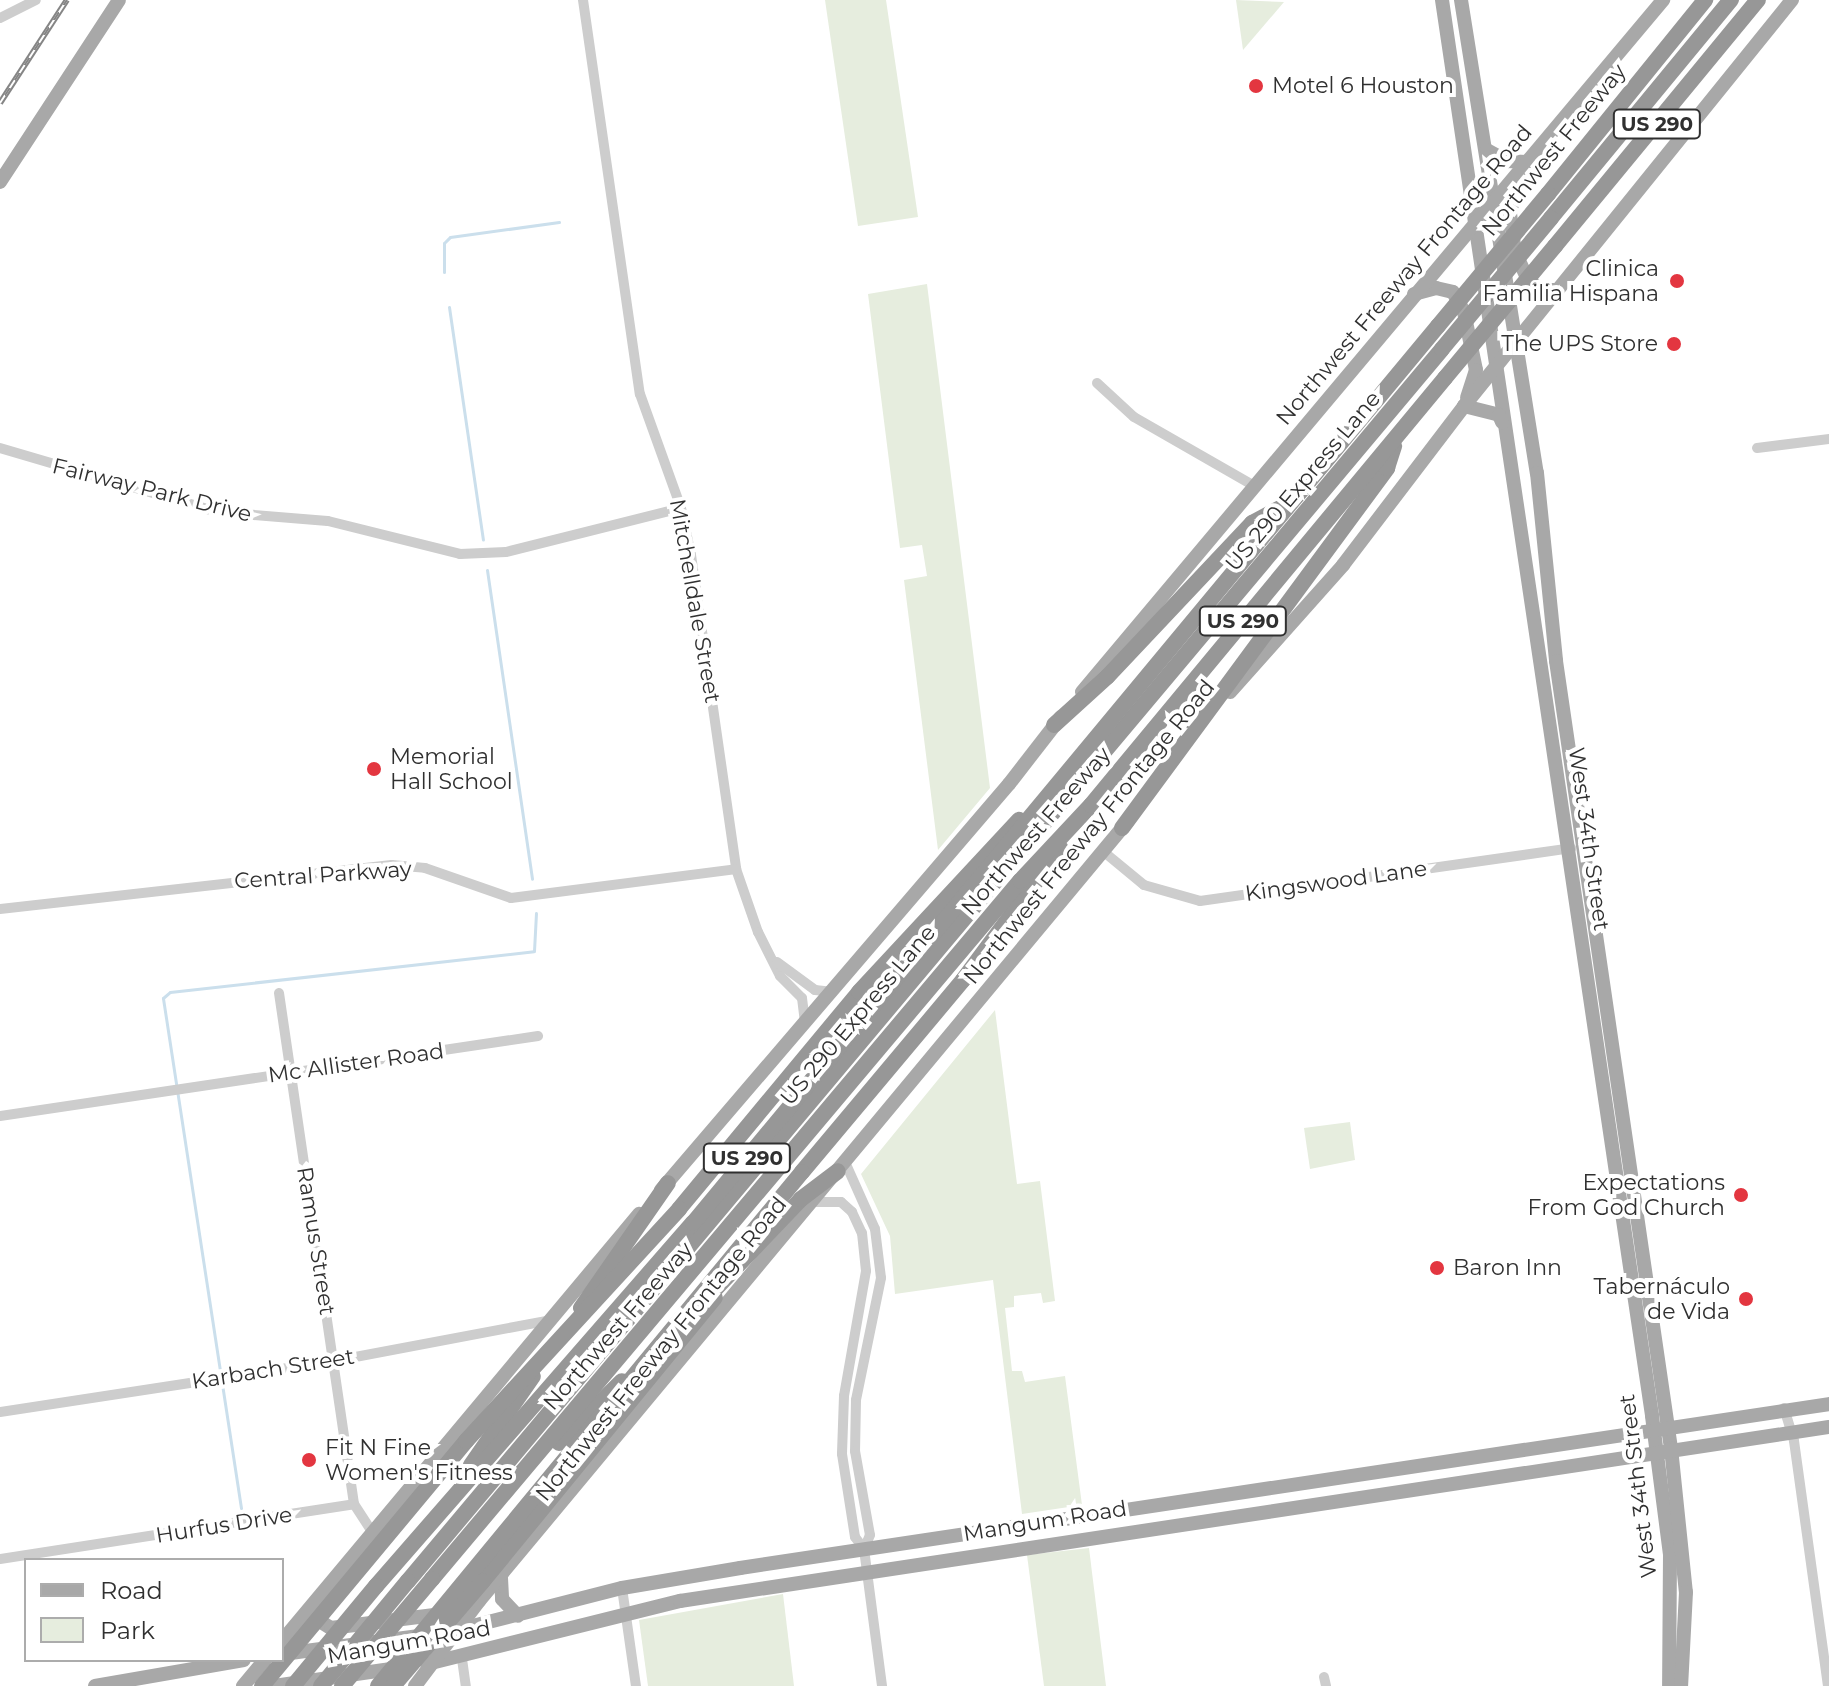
<!DOCTYPE html>
<meta charset="utf-8">
<style>
body{margin:0}
#map{position:relative;width:1829px;height:1686px;overflow:hidden;background:#fff;font-family:Montserrat,sans-serif}
div>[style]{position:absolute}
.green>*{inset:0;background:#e6edde}
.stream>*{height:3px;margin:-1.5px;padding:0 1.5px;transform-origin:1.5px;border-radius:1.5px;background:#cbdfec}
.minor>*{height:10px;margin:-5px;padding:0 5px;transform-origin:5px;border-radius:5px;background:#cdcdcd}
.major>*{height:14px;margin:-7px;padding:0 7px;transform-origin:7px;border-radius:7px;background:#a8a8a8}
.highway>*{height:16px;margin:-8px;padding:0 8px;transform-origin:8px;border-radius:8px;background:#979797}
.rail>*{height:6px;margin-top:-3px;transform-origin:0;background:repeating-linear-gradient(90deg,#fff 0 9px,#858585 0 18px);box-sizing:border-box;border-block:2px solid #858585}
.highway-bridge>*{height:16px;margin:-8px;padding:0 8px;transform-origin:8px;border-radius:8px;background:#979797}
.dots>*{width:22px;height:22px;translate:-50% -50%;box-sizing:border-box;border:4px solid #fff;border-radius:50%}
span{translate:-50% -50%;white-space:nowrap;text-align:center;line-height:1.15;-webkit-text-stroke:8px #fff;paint-order:stroke}
.shield-label span{padding:2px 6px;background:#fff;border:2px solid;border-radius:6px;-webkit-text-stroke-width:0}
.shield-label{font-size:20px;color:#303030;font-weight:700}
.poi-label{font-size:22px;color:#303030}
.left{translate:0 -50%;text-align:left}
.right{translate:-100% -50%;text-align:right}
.street-label{font-size:22px;color:#303030}
.legend{position:absolute;left:24px;top:1558px;width:260px;height:104px;box-sizing:border-box;background:#fff;border:2px solid #acacac;margin:0;padding:10px 14px;list-style:none;font-size:24px;color:#303030}
.legend li{display:flex;align-items:center;gap:16px;height:40px}
.legend b{width:40px;border:2px solid #acacac}
</style>
<div id="map">
<div class="green">
<div style="clip-path:polygon(825px 0,886px 0,918px 217px,858px 226px)"></div>
<div style="clip-path:polygon(1236px 0,1284px 2px,1243px 50px)"></div>
<div style="clip-path:polygon(927px 284px,990px 788px,938px 850px,904px 580px,927px 576px,922px 545px,900px 548px,868px 294px)"></div>
<div style="clip-path:polygon(995px 1010px,1017px 1184px,1040px 1181px,1055px 1301px,1043px 1303px,1041px 1293px,1014px 1296px,1014px 1307px,1005px 1308px,1012px 1371px,1022px 1371px,1025px 1382px,1065px 1376px,1082px 1505px,1022px 1514px,993px 1280px,895px 1294px,890px 1236px,861px 1174px)"></div>
<div style="clip-path:polygon(1350px 1122px,1355px 1160px,1310px 1169px,1304px 1128px)"></div>
<div style="clip-path:polygon(1089px 1548px,1106px 1686px,1044px 1686px,1027px 1555px)"></div>
<div style="clip-path:polygon(783px 1594px,794px 1686px,648px 1686px,639px 1620px)"></div>
</div>
<div class="stream">
<div style="left:444px;top:272px;width:29px;rotate:-90deg"></div>
<div style="left:444px;top:243px;width:8px;rotate:-45deg"></div>
<div style="left:450px;top:237px;width:110px;rotate:-7.8deg"></div>
<div style="left:449px;top:307px;width:235px;rotate:81.7deg"></div>
<div style="left:487px;top:570px;width:312px;rotate:81.7deg"></div>
<div style="left:241px;top:1508px;width:516px;rotate:-98.7deg"></div>
<div style="left:163px;top:998px;width:9px;rotate:-41deg"></div>
<div style="left:170px;top:992px;width:366px;rotate:-6.4deg"></div>
<div style="left:534px;top:951px;width:38px;rotate:-87deg"></div>
</div>
<div class="minor">
<div style="left:583px;top:0;width:398px;rotate:81.8deg"></div>
<div style="left:640px;top:394px;width:121px;rotate:70.2deg"></div>
<div style="left:681px;top:508px;width:48px;rotate:78deg"></div>
<div style="left:691px;top:555px;width:317px;rotate:81.8deg"></div>
<div style="left:736px;top:869px;width:67px;rotate:70.8deg"></div>
<div style="left:758px;top:932px;width:49px;rotate:63.4deg"></div>
<div style="left:780px;top:976px;width:31px;rotate:45deg"></div>
<div style="left:802px;top:998px;width:25px;rotate:83deg"></div>
<div style="left:0;top:18px;width:40px;rotate:-26.6deg"></div>
<div style="left:1097px;top:383px;width:50px;rotate:42.6deg"></div>
<div style="left:1134px;top:417px;width:141px;rotate:29.8deg"></div>
<div style="left:0;top:448px;width:227px;rotate:16.4deg"></div>
<div style="left:218px;top:512px;width:110px;rotate:4.7deg"></div>
<div style="left:328px;top:521px;width:136px;rotate:14deg"></div>
<div style="left:460px;top:554px;width:46px;rotate:-2.5deg"></div>
<div style="left:506px;top:552px;width:180px;rotate:-14.1deg"></div>
<div style="left:1757px;top:448px;width:73px;rotate:-7.1deg"></div>
<div style="left:1104px;top:852px;width:52px;rotate:39.5deg"></div>
<div style="left:1144px;top:885px;width:58px;rotate:15.9deg"></div>
<div style="left:1200px;top:901px;width:375px;rotate:-8.1deg"></div>
<div style="left:0;top:909px;width:394px;rotate:-6.4deg"></div>
<div style="left:392px;top:865px;width:33px;rotate:5deg"></div>
<div style="left:425px;top:868px;width:91px;rotate:19.2deg"></div>
<div style="left:511px;top:898px;width:227px;rotate:-7.3deg"></div>
<div style="left:777px;top:962px;width:47px;rotate:36.4deg"></div>
<div style="left:815px;top:990px;width:18px;rotate:6deg"></div>
<div style="left:279px;top:993px;width:516px;rotate:81.65deg"></div>
<div style="left:354px;top:1504px;width:31px;rotate:57deg"></div>
<div style="left:0;top:1116px;width:544px;rotate:-8.46deg"></div>
<div style="left:845px;top:1162px;width:73px;rotate:65.9deg"></div>
<div style="left:875px;top:1229px;width:49px;rotate:83deg"></div>
<div style="left:881px;top:1278px;width:125px;rotate:101.6deg"></div>
<div style="left:856px;top:1400px;width:51px;rotate:91.1deg"></div>
<div style="left:855px;top:1451px;width:85px;rotate:79.9deg"></div>
<div style="left:870px;top:1535px;width:15px;rotate:113deg"></div>
<div style="left:810px;top:1202px;width:31px"></div>
<div style="left:841px;top:1202px;width:15px;rotate:42deg"></div>
<div style="left:852px;top:1212px;width:23px;rotate:65deg"></div>
<div style="left:862px;top:1233px;width:38px;rotate:84deg"></div>
<div style="left:866px;top:1271px;width:127px;rotate:100deg"></div>
<div style="left:844px;top:1396px;width:58px;rotate:92deg"></div>
<div style="left:842px;top:1454px;width:84px;rotate:81.1deg"></div>
<div style="left:855px;top:1537px;width:15px;rotate:53deg"></div>
<div style="left:864px;top:1549px;width:138px;rotate:82.5deg"></div>
<div style="left:1784px;top:1408px;width:34px;rotate:73deg"></div>
<div style="left:1794px;top:1441px;width:247px;rotate:82.1deg"></div>
<div style="left:0;top:1412px;width:338px;rotate:-8.7deg"></div>
<div style="left:334px;top:1361px;width:215px;rotate:-10.7deg"></div>
<div style="left:0;top:1559px;width:358px;rotate:-8.8deg"></div>
<div style="left:622px;top:1588px;width:99px;rotate:81.9deg"></div>
<div style="left:462px;top:1659px;width:27px;rotate:82deg"></div>
<div style="left:1324px;top:1677px;width:9px;rotate:77deg"></div>
</div>
<div class="major">
<div style="left:1442px;top:0;width:1431px;rotate:81.56deg"></div>
<div style="left:1652px;top:1416px;width:139px;rotate:82.6deg"></div>
<div style="left:1670px;top:1554px;width:132px;rotate:90.4deg"></div>
<div style="left:1461px;top:0;width:479px;rotate:80.9deg"></div>
<div style="left:1537px;top:473px;width:189px;rotate:84.2deg"></div>
<div style="left:1556px;top:661px;width:795px;rotate:81.69deg"></div>
<div style="left:1671px;top:1448px;width:145px;rotate:84.1deg"></div>
<div style="left:1686px;top:1592px;width:94px;rotate:93deg"></div>
<div style="left:1487px;top:150px;width:23px;rotate:29deg"></div>
<div style="left:1507px;top:161px;width:20px;rotate:3deg"></div>
<div style="left:1520px;top:177px;width:37px;rotate:106deg"></div>
<div style="left:1510px;top:213px;width:39px;rotate:83deg"></div>
<div style="left:1515px;top:252px;width:33px;rotate:65deg"></div>
<div style="left:1529px;top:282px;width:16px;rotate:30deg"></div>
<div style="left:1543px;top:290px;width:15px"></div>
<div style="left:0;top:182px;width:217px;rotate:-56.8deg"></div>
<div style="left:1414px;top:294px;width:23px;rotate:-15deg"></div>
<div style="left:1436px;top:288px;width:17px;rotate:13deg"></div>
<div style="left:1453px;top:292px;width:23px;rotate:61deg"></div>
<div style="left:1464px;top:312px;width:59px;rotate:78.3deg"></div>
<div style="left:1476px;top:370px;width:29px;rotate:108deg"></div>
<div style="left:1464px;top:406px;width:36px;rotate:14deg"></div>
<div style="left:1499px;top:415px;width:8px;rotate:67deg"></div>
<div style="left:1082px;top:692px;width:904px;rotate:-49.98deg"></div>
<div style="left:1230px;top:692px;width:170px;rotate:-48.3deg"></div>
<div style="left:1343px;top:565px;width:200px;rotate:-52.7deg"></div>
<div style="left:1464px;top:406px;width:522px;rotate:-51.07deg"></div>
<div style="left:661px;top:1190px;width:535px;rotate:-49.4deg"></div>
<div style="left:1009px;top:784px;width:85px;rotate:-52.2deg"></div>
<div style="left:501px;top:1578px;width:21px;rotate:87deg"></div>
<div style="left:502px;top:1599px;width:23px;rotate:47deg"></div>
<div style="left:318px;top:1608px;width:12px;rotate:90deg"></div>
<div style="left:318px;top:1620px;width:15px;rotate:32deg"></div>
<div style="left:331px;top:1628px;width:112px;rotate:-7.2deg"></div>
<div style="left:453px;top:1631px;width:174px;rotate:-14.3deg"></div>
<div style="left:622px;top:1588px;width:120px;rotate:-9.6deg"></div>
<div style="left:740px;top:1568px;width:1101px;rotate:-8.56deg"></div>
<div style="left:282px;top:1641px;width:557px;rotate:-50.1deg"></div>
<div style="left:283px;top:1654px;width:143px;rotate:-7.6deg"></div>
<div style="left:427px;top:1664px;width:261px;rotate:-14deg"></div>
<div style="left:680px;top:1601px;width:1162px;rotate:-8.61deg"></div>
<div style="left:95px;top:1686px;width:151px;rotate:-9.9deg"></div>
<div style="left:243px;top:1686px;width:34px;rotate:-50deg"></div>
<div style="left:274px;top:1686px;width:125px;rotate:-8.3deg"></div>
<div style="left:415px;top:1686px;width:106px;rotate:-53deg"></div>
<div style="left:479px;top:1601px;width:1015px;rotate:-50.24deg"></div>
</div>
<div class="highway">
<div style="left:1548px;top:194px;width:250px;rotate:-51deg"></div>
<div style="left:1551px;top:218px;width:283px;rotate:-50.5deg"></div>
<div style="left:1555px;top:246px;width:319px;rotate:-50.5deg"></div>
<div style="left:1054px;top:725px;width:72px;rotate:-42.2deg"></div>
<div style="left:1107px;top:677px;width:212px;rotate:-46.7deg"></div>
<div style="left:1252px;top:523px;width:34px;rotate:-28deg"></div>
<div style="left:1122px;top:828px;width:447px;rotate:-53.6deg"></div>
<div style="left:1387px;top:468px;width:23px;rotate:-72deg"></div>
<div style="left:802px;top:1172px;width:251px;rotate:-50deg"></div>
<div style="left:963px;top:980px;width:164px;rotate:-53.4deg"></div>
<div style="left:679px;top:1209px;width:282px;rotate:-50.3deg"></div>
<div style="left:859px;top:992px;width:235px;rotate:-47.1deg"></div>
<div style="left:702px;top:1303px;width:144px;rotate:-46.4deg"></div>
<div style="left:801px;top:1199px;width:46px;rotate:-37.1deg"></div>
<div style="left:581px;top:1308px;width:152px;rotate:-55.2deg"></div>
<div style="left:559px;top:1443px;width:88px;rotate:-44.5deg"></div>
<div style="left:471px;top:1465px;width:108px;rotate:-55.1deg"></div>
<div style="left:432px;top:1579px;width:913px;rotate:-49.89deg"></div>
<div style="left:1020px;top:881px;width:104px;rotate:-46.9deg"></div>
<div style="left:1091px;top:805px;width:555px;rotate:-50.34deg"></div>
<div style="left:408px;top:1581px;width:1608px;rotate:-49.99deg"></div>
<div style="left:483px;top:1581px;width:366px;rotate:-50.7deg"></div>
<div style="left:376px;top:1586px;width:482px;rotate:-48.9deg"></div>
<div style="left:693px;top:1223px;width:1166px;rotate:-50.29deg"></div>
</div>
<div class="rail">
<div style="left:0;top:103px;width:123px;rotate:-57deg"></div>
</div>
<div class="highway-bridge">
<div style="left:1438px;top:326px;width:172px;rotate:-50.2deg"></div>
<div style="left:1442px;top:349px;width:170px;rotate:-50.2deg"></div>
<div style="left:1445px;top:378px;width:172px;rotate:-50.2deg"></div>
<div style="left:262px;top:1686px;width:319px;rotate:-50.2deg"></div>
<div style="left:466px;top:1441px;width:315px;rotate:-47.4deg"></div>
<div style="left:293px;top:1686px;width:130px;rotate:-50.3deg"></div>
<div style="left:321px;top:1686px;width:136px;rotate:-50.4deg"></div>
<div style="left:342px;top:1686px;width:140px;rotate:-49.9deg"></div>
<div style="left:378px;top:1686px;width:666px;rotate:-50.48deg"></div>
<div style="left:393px;top:1686px;width:138px;rotate:-49.4deg"></div>
</div>
<div class="dots">
<div style="left:1256px;top:86px;background:#e33640"></div>
<div style="left:1677px;top:281px;background:#e33640"></div>
<div style="left:1674px;top:344px;background:#e33640"></div>
<div style="left:374px;top:769px;background:#e33640"></div>
<div style="left:1741px;top:1195px;background:#e33640"></div>
<div style="left:1437px;top:1268px;background:#e33640"></div>
<div style="left:1746px;top:1299px;background:#e33640"></div>
<div style="left:309px;top:1460px;background:#e33640"></div>
</div>
<div class="shield-label">
<span style="left:1657px;top:124px">US 290</span>
<span style="left:1243px;top:621px">US 290</span>
<span style="left:747px;top:1158px">US 290</span>
</div>
<div class="poi-label">
<span class="left" style="left:1272px;top:86px">Motel 6 Houston</span>
<span class="right" style="left:1659px;top:281px">Clinica<br>Familia Hispana</span>
<span class="right" style="left:1658px;top:344px">The UPS Store</span>
<span class="left" style="left:390px;top:769px">Memorial<br>Hall School</span>
<span class="right" style="left:1725px;top:1195px">Expectations<br>From God Church</span>
<span class="left" style="left:1453px;top:1268px">Baron Inn</span>
<span class="right" style="left:1730px;top:1299px">Tabernáculo<br>de Vida</span>
<span class="left" style="left:325px;top:1460px">Fit N Fine<br>Women's Fitness</span>
</div>
<div class="street-label">
<span style="left:1554px;top:150px;rotate:-51deg">Northwest Freeway</span>
<span style="left:1404px;top:275px;rotate:-50deg">Northwest Freeway Frontage Road</span>
<span style="left:1303px;top:481px;rotate:-50deg">US 290 Express Lane</span>
<span style="left:152px;top:490px;rotate:14deg">Fairway Park Drive</span>
<span style="left:695px;top:601px;rotate:80deg">Mitchelldale Street</span>
<span style="left:1036px;top:831px;rotate:-49deg">Northwest Freeway</span>
<span style="left:1089px;top:832px;rotate:-51deg">Northwest Freeway Frontage Road</span>
<span style="left:1589px;top:839px;rotate:82deg">West 34th Street</span>
<span style="left:323px;top:875px;rotate:-4deg">Central Parkway</span>
<span style="left:1336px;top:881px;rotate:-8deg">Kingswood Lane</span>
<span style="left:858px;top:1015px;rotate:-50deg">US 290 Express Lane</span>
<span style="left:356px;top:1063px;rotate:-8deg">Mc Allister Road</span>
<span style="left:316px;top:1241px;rotate:81deg">Ramus Street</span>
<span style="left:618px;top:1326px;rotate:-49deg">Northwest Freeway</span>
<span style="left:661px;top:1349px;rotate:-51deg">Northwest Freeway Frontage Road</span>
<span style="left:273px;top:1369px;rotate:-9deg">Karbach Street</span>
<span style="left:1638px;top:1486px;rotate:-97deg">West 34th Street</span>
<span style="left:1045px;top:1521px;rotate:-9deg">Mangum Road</span>
<span style="left:224px;top:1525px;rotate:-9deg">Hurfus Drive</span>
<span style="left:409px;top:1642px;rotate:-10deg">Mangum Road</span>
</div>
<ul class="legend">
<li><b style="height:10px;background:#a8a8a8"></b>Road</li>
<li><b style="height:22px;background:#e6edde"></b>Park</li>
</ul>
</div>
